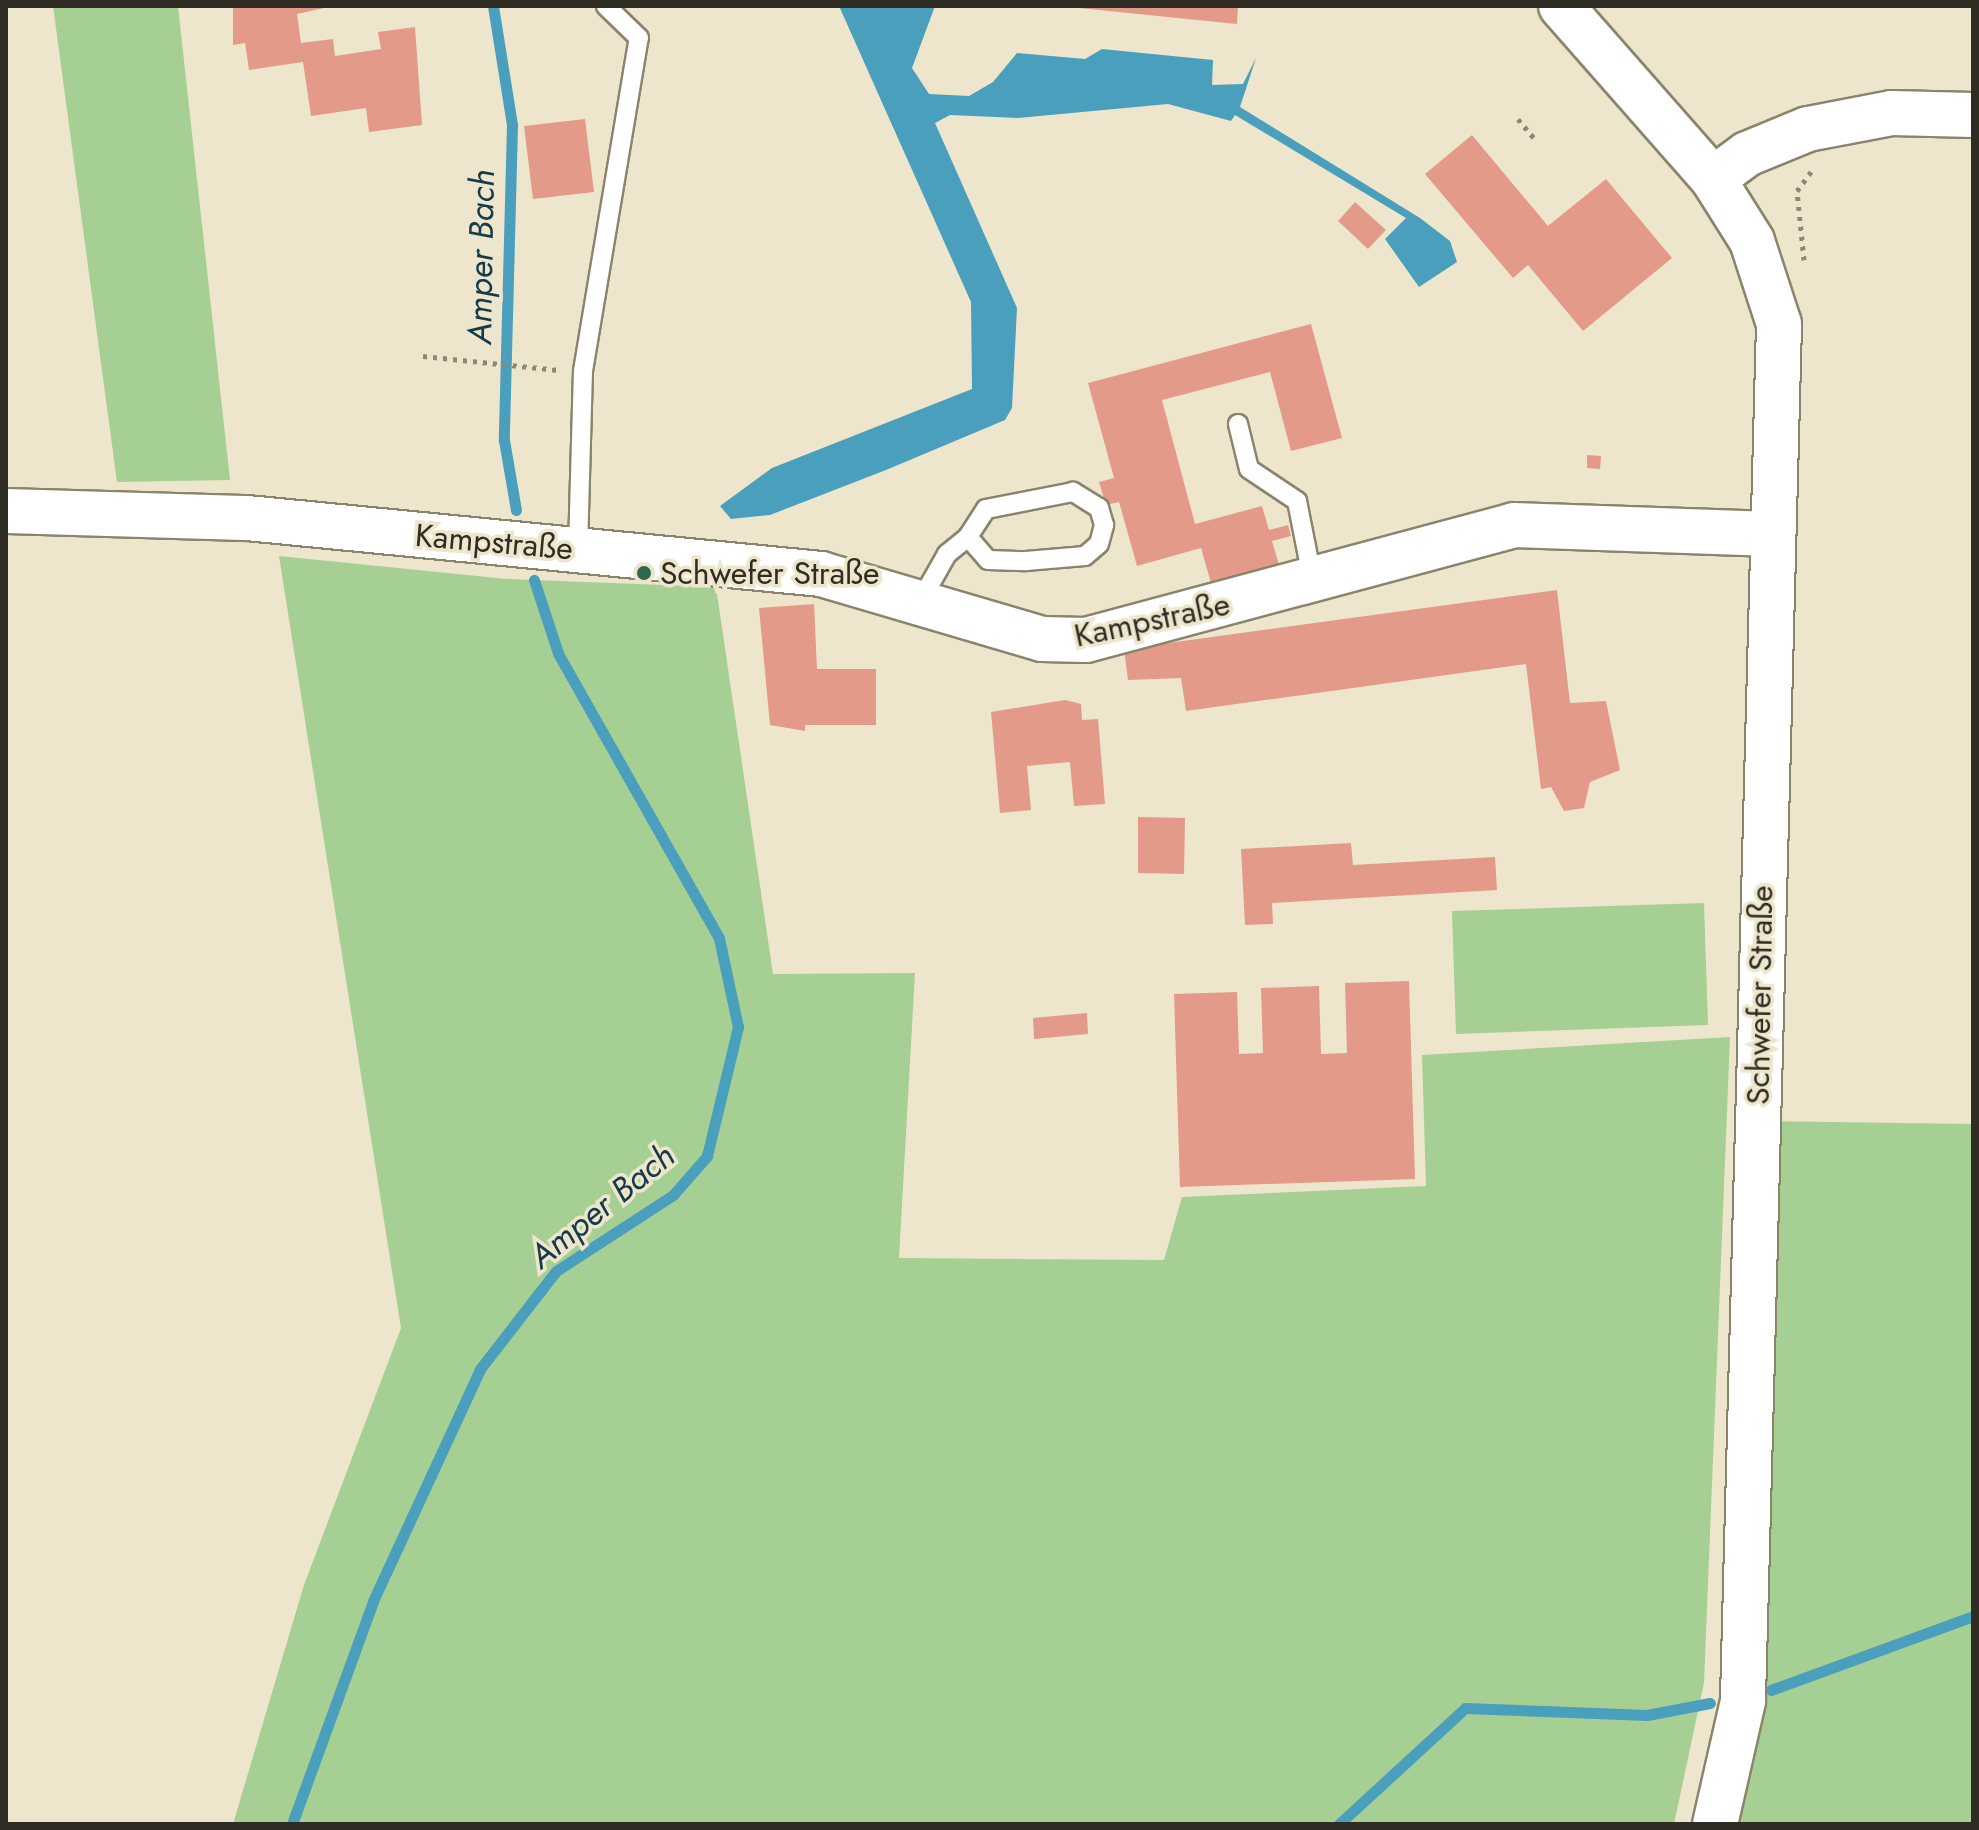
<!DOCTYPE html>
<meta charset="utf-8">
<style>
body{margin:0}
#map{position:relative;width:1979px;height:1830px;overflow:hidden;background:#ede6cc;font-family:Jost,sans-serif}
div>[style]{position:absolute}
.green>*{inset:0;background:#a6cf93}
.water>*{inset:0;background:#4a9fbd}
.stream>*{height:11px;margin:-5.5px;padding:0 5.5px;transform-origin:5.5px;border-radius:5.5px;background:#4a9fbd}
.building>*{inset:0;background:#e49a89}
.path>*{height:5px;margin-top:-2.5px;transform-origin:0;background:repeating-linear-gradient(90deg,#8c8776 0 4px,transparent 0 10px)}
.roads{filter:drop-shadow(2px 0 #8b846d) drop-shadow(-2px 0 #8b846d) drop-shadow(0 2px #8b846d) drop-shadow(0 -2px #8b846d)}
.lane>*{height:18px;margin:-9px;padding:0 9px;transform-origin:9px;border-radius:9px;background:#fff}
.secondary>*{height:44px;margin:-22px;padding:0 22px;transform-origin:22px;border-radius:22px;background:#fff}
.dots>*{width:22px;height:22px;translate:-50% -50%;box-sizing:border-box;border:4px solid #ede6cc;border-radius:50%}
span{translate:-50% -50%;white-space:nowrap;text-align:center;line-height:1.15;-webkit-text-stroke:7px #ede6cc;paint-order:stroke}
.street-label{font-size:32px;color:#2f2d23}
.poi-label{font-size:32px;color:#2f2d23}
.left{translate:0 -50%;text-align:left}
.water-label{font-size:34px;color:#153b49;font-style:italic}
.frame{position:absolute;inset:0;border:8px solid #2f2d23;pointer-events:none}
</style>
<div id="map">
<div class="green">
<div style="clip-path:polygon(53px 6px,178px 6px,230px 480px,117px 482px)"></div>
<div style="clip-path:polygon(279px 556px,507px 579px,716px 587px,773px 974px,915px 973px,899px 1258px,1164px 1260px,1182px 1197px,1426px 1186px,1422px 1055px,1730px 1037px,1704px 1683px,1674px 1824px,233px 1824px,304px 1585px,401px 1328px)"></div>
<div style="clip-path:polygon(1704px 903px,1708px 1025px,1456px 1034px,1452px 911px)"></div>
<div style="clip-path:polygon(1767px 1121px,1973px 1124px,1973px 1824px,1733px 1824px)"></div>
</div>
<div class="water">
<div style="clip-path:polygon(839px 6px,935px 6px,912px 68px,929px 94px,969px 96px,993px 82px,1017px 53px,1085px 59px,1102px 49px,1213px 60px,1212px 85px,1243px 84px,1256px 58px,1240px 107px,1420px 218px,1450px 241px,1457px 262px,1419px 287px,1385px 239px,1406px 218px,1235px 115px,1231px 121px,1168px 104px,1018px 118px,950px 115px,935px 123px,1017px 308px,1012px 408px,1005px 420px,886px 470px,770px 515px,731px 519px,720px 506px,772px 468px,972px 389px,971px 302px)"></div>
</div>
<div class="stream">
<div style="left:493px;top:6px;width:121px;rotate:80.9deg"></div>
<div style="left:512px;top:125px;width:315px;rotate:91.5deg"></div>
<div style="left:504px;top:440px;width:71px;rotate:80.3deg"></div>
<div style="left:1771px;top:1690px;width:215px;rotate:-20.1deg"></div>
<div style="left:292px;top:1824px;width:237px;rotate:-70deg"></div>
<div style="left:373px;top:1601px;width:255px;rotate:-65.2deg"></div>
<div style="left:480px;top:1369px;width:124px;rotate:-52.2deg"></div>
<div style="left:556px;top:1271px;width:140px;rotate:-33deg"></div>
<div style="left:673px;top:1195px;width:52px;rotate:-48.9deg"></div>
<div style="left:707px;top:1156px;width:133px;rotate:-76.5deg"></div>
<div style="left:738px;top:1027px;width:91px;rotate:-102.1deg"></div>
<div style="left:719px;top:938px;width:327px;rotate:-119.5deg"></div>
<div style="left:558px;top:653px;width:77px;rotate:-108.2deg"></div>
<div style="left:1339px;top:1824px;width:171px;rotate:-42.6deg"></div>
<div style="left:1465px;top:1708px;width:182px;rotate:2.2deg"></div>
<div style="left:1647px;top:1715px;width:64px;rotate:-10.8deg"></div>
</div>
<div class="building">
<div style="clip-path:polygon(233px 6px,333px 6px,297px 14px,301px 43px,333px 39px,335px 56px,381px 49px,378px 32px,415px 27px,422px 125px,369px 132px,366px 108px,311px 116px,303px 62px,249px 70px,245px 43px,233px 45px)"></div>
<div style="clip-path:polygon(1059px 6px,1238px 6px,1237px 24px)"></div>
<div style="clip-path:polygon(585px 119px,594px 192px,533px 199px,524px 126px)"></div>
<div style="clip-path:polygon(1472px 135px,1548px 226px,1606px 179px,1672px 258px,1583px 331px,1528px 265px,1513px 278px,1425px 174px)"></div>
<div style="clip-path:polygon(1355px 202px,1386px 230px,1368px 249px,1338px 221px)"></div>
<div style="clip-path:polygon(1311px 324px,1342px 438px,1291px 451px,1270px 372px,1162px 400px,1195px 524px,1262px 506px,1269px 530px,1288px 525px,1291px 536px,1272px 541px,1279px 565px,1211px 583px,1201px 548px,1137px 566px,1119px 502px,1106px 505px,1099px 482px,1114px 478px,1088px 383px)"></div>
<div style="clip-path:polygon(1587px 455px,1601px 456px,1600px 469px,1587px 468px)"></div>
<div style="clip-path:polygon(1557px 590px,1570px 703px,1606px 701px,1620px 770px,1590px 782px,1584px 808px,1564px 811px,1551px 787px,1541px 789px,1526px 664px,1186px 711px,1181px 678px,1128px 680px,1124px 649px)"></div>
<div style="clip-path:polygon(814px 604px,817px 669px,876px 669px,876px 725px,805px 725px,805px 731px,770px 725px,759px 608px)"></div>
<div style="clip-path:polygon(1065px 700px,1081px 704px,1082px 720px,1098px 719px,1105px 804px,1074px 806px,1070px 762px,1027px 766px,1031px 810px,1000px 813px,991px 712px)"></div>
<div style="clip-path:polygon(1138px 817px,1185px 818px,1184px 874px,1138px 873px)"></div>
<div style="clip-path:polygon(1351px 843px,1353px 865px,1495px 857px,1497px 890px,1272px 903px,1273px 924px,1245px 925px,1241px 849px)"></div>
<div style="clip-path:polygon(1409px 981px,1415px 1179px,1180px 1187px,1174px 994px,1237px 992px,1239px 1054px,1263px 1053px,1261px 988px,1319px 986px,1321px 1054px,1347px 1053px,1345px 983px)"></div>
<div style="clip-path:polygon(1087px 1013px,1088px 1034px,1034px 1039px,1033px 1018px)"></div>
</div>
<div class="path">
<div style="left:1518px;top:119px;width:26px;rotate:50deg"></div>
<div style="left:1804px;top:260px;width:69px;rotate:-95.8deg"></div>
<div style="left:1797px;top:191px;width:24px;rotate:-54deg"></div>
<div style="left:423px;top:356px;width:136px;rotate:5.9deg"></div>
</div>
<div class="roads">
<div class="lane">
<div style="left:1238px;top:424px;width:46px;rotate:76.3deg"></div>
<div style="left:1249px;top:469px;width:58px;rotate:33.7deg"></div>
<div style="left:1297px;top:501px;width:83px;rotate:78.8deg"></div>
<div style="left:578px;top:549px;width:178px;rotate:-88.4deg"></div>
<div style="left:583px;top:371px;width:338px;rotate:-80.5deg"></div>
<div style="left:639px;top:38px;width:46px;rotate:-135.9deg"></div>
<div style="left:921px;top:600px;width:53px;rotate:-60.5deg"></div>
<div style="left:947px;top:554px;width:27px;rotate:-39deg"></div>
<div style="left:968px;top:537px;width:30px;rotate:49deg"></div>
<div style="left:988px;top:560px;width:38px;rotate:2deg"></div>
<div style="left:1026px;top:561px;width:59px;rotate:-4.8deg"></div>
<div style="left:1085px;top:556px;width:18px;rotate:-41deg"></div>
<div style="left:1099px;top:544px;width:20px;rotate:-75deg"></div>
<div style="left:1104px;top:525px;width:18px;rotate:-106deg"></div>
<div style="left:1099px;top:508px;width:31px;rotate:-148deg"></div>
<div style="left:1073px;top:492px;width:89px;rotate:168.9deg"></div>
<div style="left:986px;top:509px;width:33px;rotate:123deg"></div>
</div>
<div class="secondary">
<div style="left:1561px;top:6px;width:230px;rotate:48.7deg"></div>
<div style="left:1713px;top:179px;width:73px;rotate:57.8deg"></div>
<div style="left:1752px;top:241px;width:87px;rotate:72deg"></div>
<div style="left:1779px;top:324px;width:1377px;rotate:91.5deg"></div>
<div style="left:1743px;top:1701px;width:126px;rotate:102.8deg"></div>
<div style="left:1713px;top:179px;width:42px;rotate:-36.3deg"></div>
<div style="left:1747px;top:154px;width:66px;rotate:-22.3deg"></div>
<div style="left:1808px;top:129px;width:86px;rotate:-10.8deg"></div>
<div style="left:1892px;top:113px;width:81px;rotate:1.4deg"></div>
<div style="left:6px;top:511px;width:241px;rotate:1.7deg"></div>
<div style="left:247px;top:518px;width:577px;rotate:5.57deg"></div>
<div style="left:821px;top:574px;width:230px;rotate:16.4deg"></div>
<div style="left:1042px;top:639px;width:44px;rotate:1.3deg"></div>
<div style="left:1086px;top:640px;width:443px;rotate:-15deg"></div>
<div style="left:1514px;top:525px;width:258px;rotate:2deg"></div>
</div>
</div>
<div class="dots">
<div style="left:644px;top:573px;background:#31674d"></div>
</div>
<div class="street-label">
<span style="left:494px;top:542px;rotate:5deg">Kampstraße</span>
<span style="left:1152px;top:620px;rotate:-12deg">Kampstraße</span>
<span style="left:1760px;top:995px;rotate:-89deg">Schwefer Straße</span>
</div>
<div class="poi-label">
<span class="left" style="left:660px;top:573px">Schwefer Straße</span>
</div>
<div class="water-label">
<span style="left:481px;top:257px;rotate:-89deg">Amper Bach</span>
<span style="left:602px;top:1206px;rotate:-39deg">Amper Bach</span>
</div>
<div class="frame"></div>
</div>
